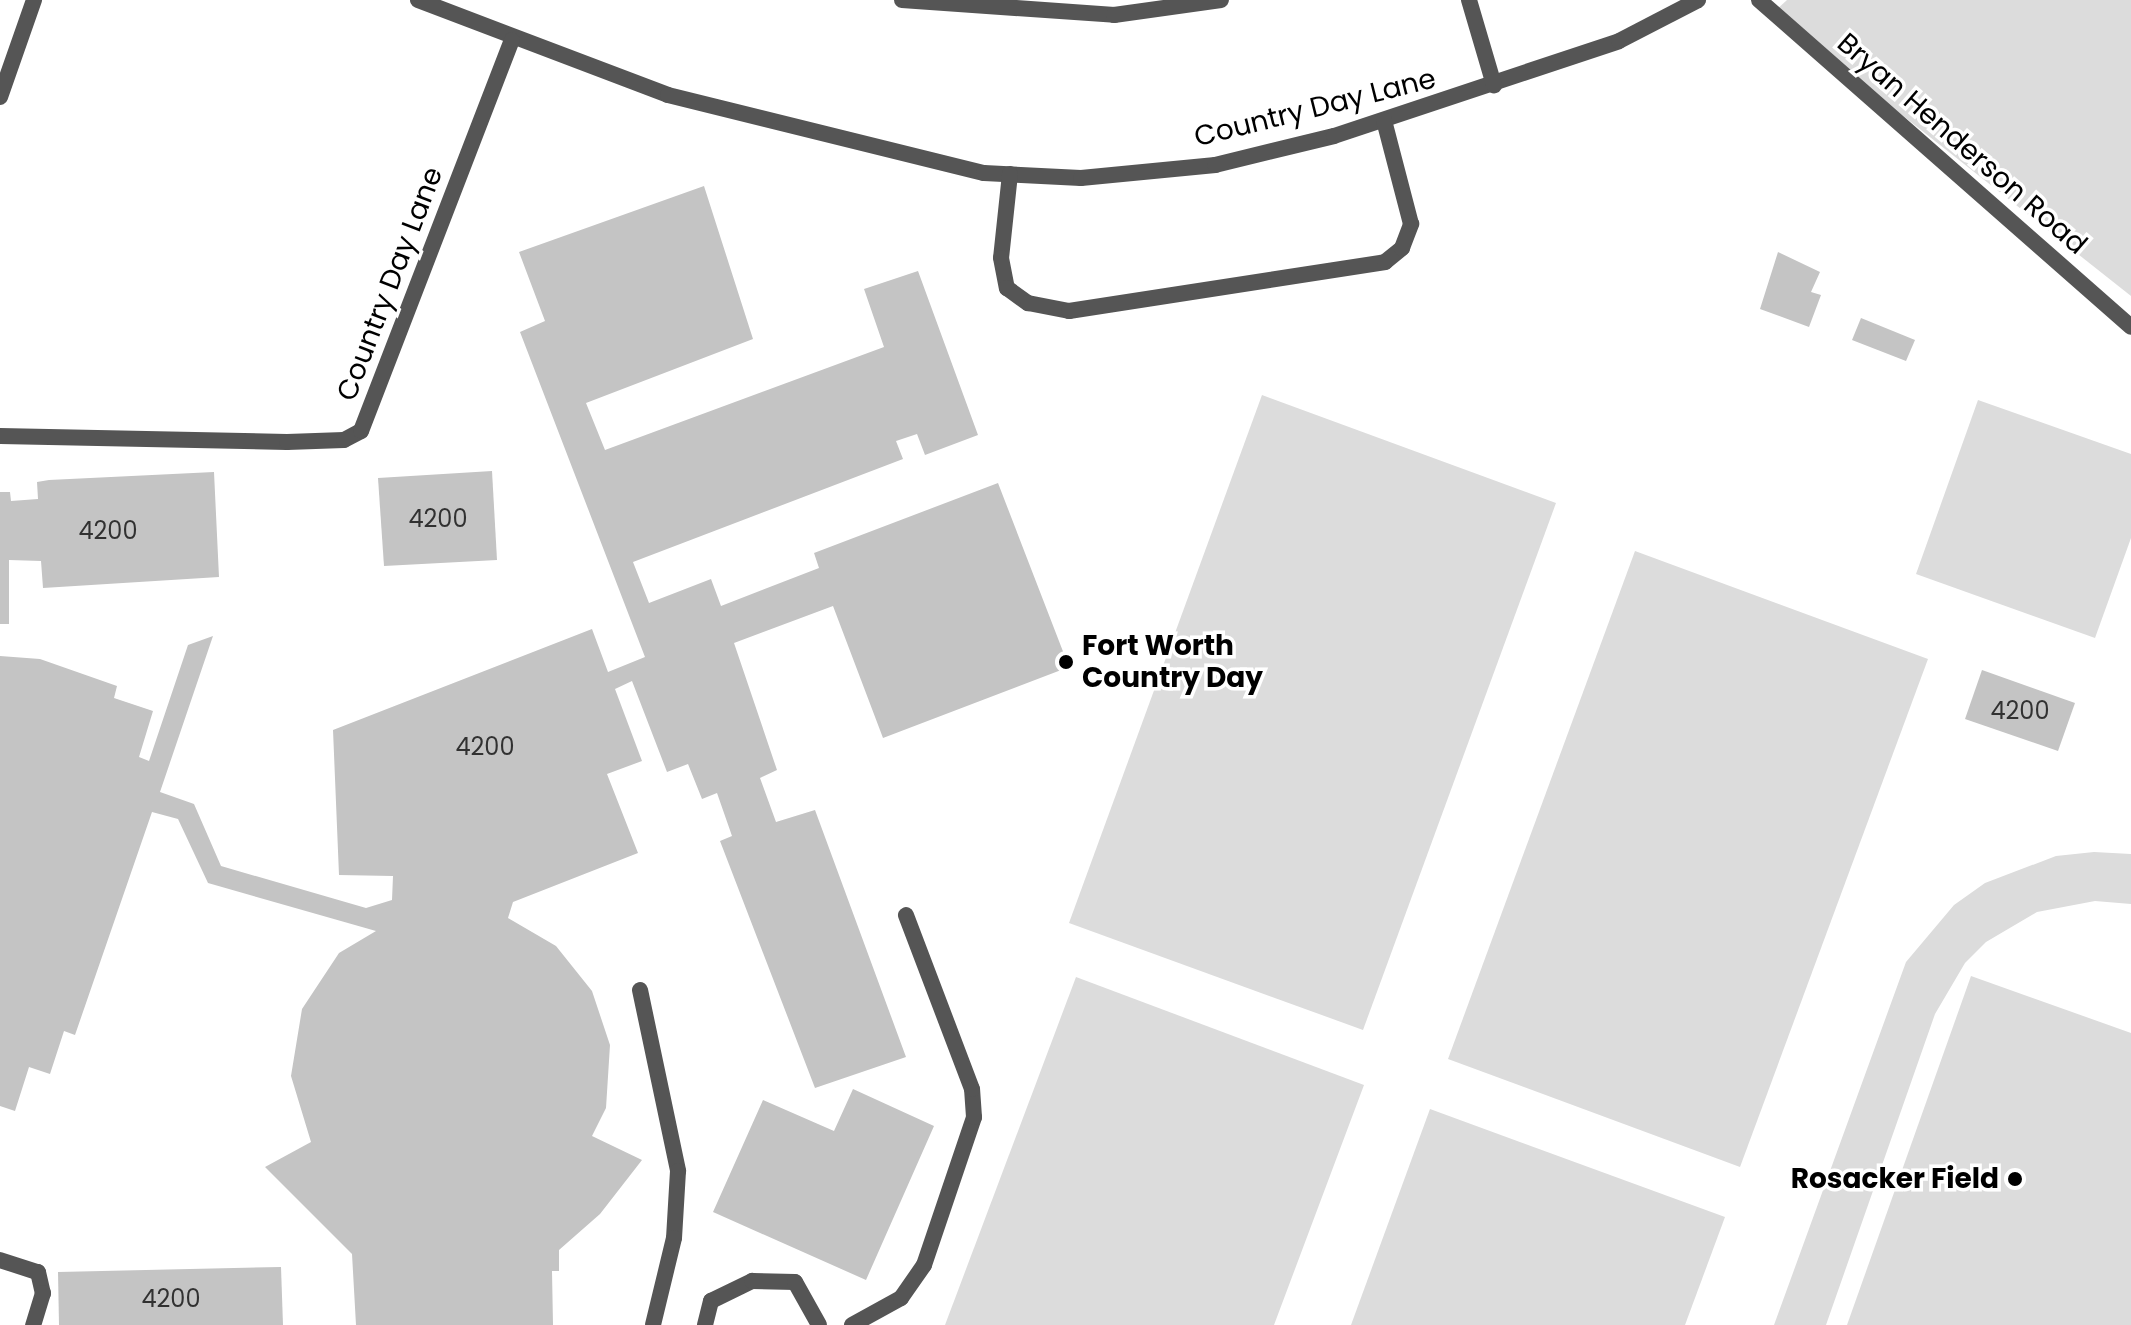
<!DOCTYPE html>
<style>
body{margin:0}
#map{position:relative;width:2131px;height:1325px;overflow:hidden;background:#fff;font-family:Poppins,sans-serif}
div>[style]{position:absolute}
.green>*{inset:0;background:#dcdcdc}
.building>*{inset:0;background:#c4c4c4}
.service>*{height:16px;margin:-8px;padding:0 8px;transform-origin:8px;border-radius:8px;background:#555}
.minor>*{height:16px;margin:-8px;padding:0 8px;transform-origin:8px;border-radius:8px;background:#555}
.dots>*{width:22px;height:22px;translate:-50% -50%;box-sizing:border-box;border:4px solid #fff;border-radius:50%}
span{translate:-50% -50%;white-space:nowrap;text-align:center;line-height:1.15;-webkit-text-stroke:7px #fff;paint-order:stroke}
.number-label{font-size:24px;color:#313131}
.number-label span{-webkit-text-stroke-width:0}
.street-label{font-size:28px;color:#000}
.poi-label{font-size:28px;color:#000;font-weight:700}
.left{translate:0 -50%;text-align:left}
.right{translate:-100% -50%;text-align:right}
</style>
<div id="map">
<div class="green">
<div style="clip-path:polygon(1787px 0,2131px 0,2131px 296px,1773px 13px)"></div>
<div style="clip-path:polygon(1262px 395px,1556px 503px,1363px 1030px,1069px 923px)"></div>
<div style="clip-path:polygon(1978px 400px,2131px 454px,2131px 538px,2095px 638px,1916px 574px)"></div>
<div style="clip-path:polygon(1635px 551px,1928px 659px,1740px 1167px,1448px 1059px)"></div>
<div style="clip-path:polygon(2094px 852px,2131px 854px,2131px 904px,2095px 901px,2037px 912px,1986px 942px,1965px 963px,1935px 1014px,1826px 1325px,1774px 1325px,1906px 962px,1954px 905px,1985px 883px,2056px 856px)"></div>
<div style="clip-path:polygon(1971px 976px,2131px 1033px,2131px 1325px,1847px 1325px)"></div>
<div style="clip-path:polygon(1076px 977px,1364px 1085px,1274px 1325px,945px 1325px)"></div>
<div style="clip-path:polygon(1430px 1109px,1725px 1217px,1685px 1325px,1351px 1325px)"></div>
</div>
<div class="building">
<div style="clip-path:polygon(704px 186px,753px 339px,586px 403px,605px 450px,884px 347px,864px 289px,918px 271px,978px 435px,925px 455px,917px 434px,896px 441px,903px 459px,633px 562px,649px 603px,711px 579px,721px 606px,819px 568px,814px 553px,998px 483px,1069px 667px,883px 738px,833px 606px,734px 643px,777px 770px,760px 778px,776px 822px,815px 810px,906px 1057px,815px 1088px,720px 841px,732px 836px,717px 793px,702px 799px,688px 764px,667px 772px,632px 681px,615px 689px,642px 761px,607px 774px,638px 853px,513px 902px,508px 918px,556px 946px,592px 991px,610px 1045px,606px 1108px,592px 1136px,642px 1160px,600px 1214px,559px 1250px,559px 1271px,552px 1271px,553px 1325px,356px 1325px,352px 1254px,265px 1167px,311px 1142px,291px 1076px,302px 1009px,339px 953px,376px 931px,208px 883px,178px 819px,152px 812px,75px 1035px,64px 1031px,50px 1074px,29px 1067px,15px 1111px,0 1106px,0 656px,40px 659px,117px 686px,114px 698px,153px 711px,139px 757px,149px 761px,188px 645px,213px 636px,160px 792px,194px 804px,221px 866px,366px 908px,392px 900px,393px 876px,339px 875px,333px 730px,592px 629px,608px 672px,645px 657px,520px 332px,545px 321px,519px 252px)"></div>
<div style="clip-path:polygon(1778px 252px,1820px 272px,1811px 292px,1821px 295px,1809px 327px,1760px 309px)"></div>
<div style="clip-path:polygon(1861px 318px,1915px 340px,1906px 361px,1852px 340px)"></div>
<div style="clip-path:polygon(492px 471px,497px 560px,384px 566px,378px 478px)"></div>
<div style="clip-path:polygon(214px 472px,219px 577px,43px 588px,41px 561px,9px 560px,9px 624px,0 624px,0 492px,10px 492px,11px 501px,38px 499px,37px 482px,49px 480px)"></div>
<div style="clip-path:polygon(1982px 670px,2075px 703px,2058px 751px,1965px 719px)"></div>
<div style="clip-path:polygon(853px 1089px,934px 1126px,866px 1280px,713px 1212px,763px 1100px,834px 1131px)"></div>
<div style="clip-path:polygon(281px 1267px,283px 1325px,59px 1325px,58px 1272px)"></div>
</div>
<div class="service">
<div style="left:418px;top:0;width:267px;rotate:20.8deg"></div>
<div style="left:668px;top:95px;width:325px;rotate:13.9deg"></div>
<div style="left:984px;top:173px;width:97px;rotate:3deg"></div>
<div style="left:1081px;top:178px;width:135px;rotate:-5.5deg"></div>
<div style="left:1215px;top:165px;width:122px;rotate:-13.7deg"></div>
<div style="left:1334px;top:136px;width:300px;rotate:-18.4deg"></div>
<div style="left:1619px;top:41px;width:89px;rotate:-27.4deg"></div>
<div style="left:902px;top:0;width:213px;rotate:4deg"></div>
<div style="left:1114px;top:15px;width:108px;rotate:-8deg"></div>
<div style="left:1469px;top:0;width:89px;rotate:73.6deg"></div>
<div style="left:0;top:97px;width:103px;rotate:-70.7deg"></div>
<div style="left:1010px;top:174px;width:84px;rotate:96.1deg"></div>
<div style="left:1001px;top:258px;width:31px;rotate:79deg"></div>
<div style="left:1007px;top:288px;width:26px;rotate:36deg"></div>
<div style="left:1028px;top:303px;width:42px;rotate:11deg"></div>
<div style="left:1069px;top:311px;width:320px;rotate:-8.8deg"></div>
<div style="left:1385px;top:262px;width:22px;rotate:-39deg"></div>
<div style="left:1402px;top:248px;width:26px;rotate:-69deg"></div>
<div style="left:1411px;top:224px;width:107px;rotate:-104.6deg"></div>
<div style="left:0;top:436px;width:287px;rotate:1.2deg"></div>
<div style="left:287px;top:442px;width:57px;rotate:-2deg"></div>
<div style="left:344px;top:440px;width:19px;rotate:-28deg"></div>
<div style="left:361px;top:431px;width:419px;rotate:-68.9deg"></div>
<div style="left:640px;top:990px;width:185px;rotate:78.1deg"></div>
<div style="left:678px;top:1171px;width:67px;rotate:93.4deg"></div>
<div style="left:674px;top:1238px;width:89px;rotate:103.6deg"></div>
<div style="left:0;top:1260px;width:40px;rotate:18deg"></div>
<div style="left:38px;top:1272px;width:22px;rotate:77deg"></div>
<div style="left:43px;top:1293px;width:34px;rotate:107deg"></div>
<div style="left:705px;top:1325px;width:25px;rotate:-76deg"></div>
<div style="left:711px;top:1301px;width:46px;rotate:-26deg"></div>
<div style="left:752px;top:1281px;width:43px;rotate:1.3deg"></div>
<div style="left:795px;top:1282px;width:49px;rotate:60.8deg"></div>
<div style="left:852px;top:1325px;width:56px;rotate:-28.9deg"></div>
<div style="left:901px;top:1298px;width:40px;rotate:-55.1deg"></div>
<div style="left:924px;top:1265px;width:156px;rotate:-71.3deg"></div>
<div style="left:974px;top:1117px;width:28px;rotate:-94deg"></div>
<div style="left:972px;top:1089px;width:186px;rotate:-110.8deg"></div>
</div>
<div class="minor">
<div style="left:1759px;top:0;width:495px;rotate:41.3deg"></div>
</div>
<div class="dots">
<div style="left:1066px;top:662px;background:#000"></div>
<div style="left:2015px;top:1179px;background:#000"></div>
</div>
<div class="number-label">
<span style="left:438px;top:519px">4200</span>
<span style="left:108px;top:531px">4200</span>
<span style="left:2020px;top:711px">4200</span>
<span style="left:485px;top:747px">4200</span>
<span style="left:171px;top:1299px">4200</span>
</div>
<div class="street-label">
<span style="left:1315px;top:108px;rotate:-14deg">Country Day Lane</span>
<span style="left:1962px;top:144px;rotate:41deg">Bryan Henderson Road</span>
<span style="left:390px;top:284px;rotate:-69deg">Country Day Lane</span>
</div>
<div class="poi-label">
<span class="left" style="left:1082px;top:662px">Fort Worth<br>Country Day</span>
<span class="right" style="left:1999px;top:1179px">Rosacker Field</span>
</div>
</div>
